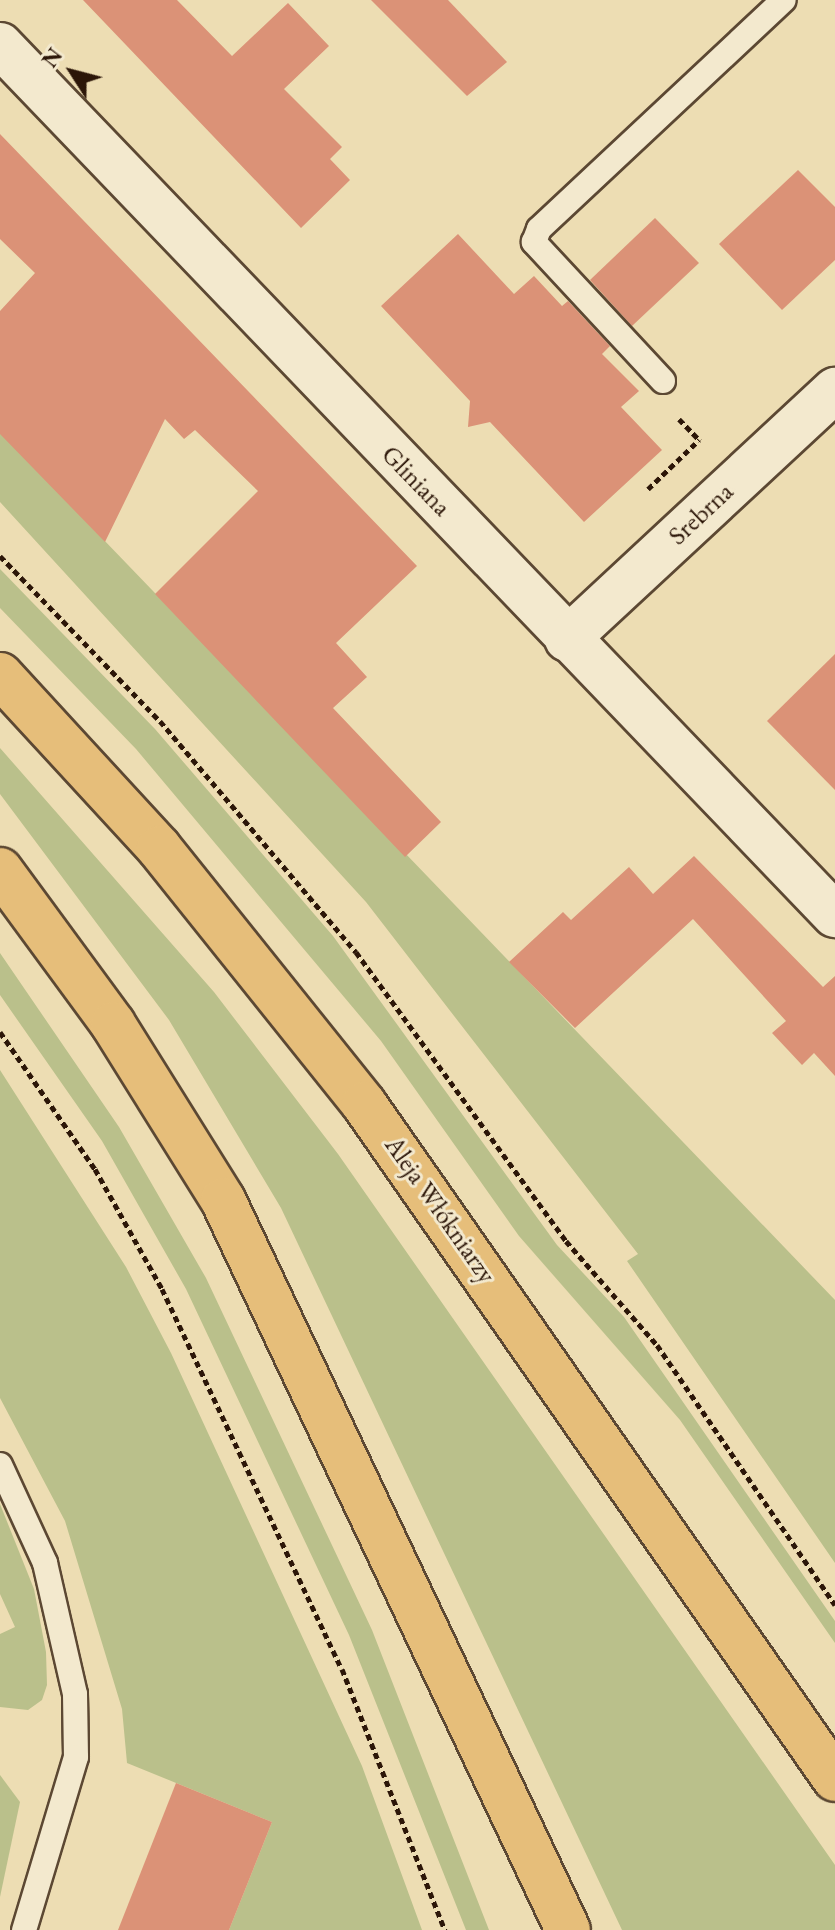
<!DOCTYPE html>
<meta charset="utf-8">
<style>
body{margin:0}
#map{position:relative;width:835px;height:1930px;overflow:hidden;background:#edddb3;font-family:"EB Garamond",serif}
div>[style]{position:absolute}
.green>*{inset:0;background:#bac08b}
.building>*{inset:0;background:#db9277}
.path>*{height:5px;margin-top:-2.5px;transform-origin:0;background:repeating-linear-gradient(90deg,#2c1608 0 6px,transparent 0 10px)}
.roads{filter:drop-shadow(2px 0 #5c4833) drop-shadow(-2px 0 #5c4833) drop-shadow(0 2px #5c4833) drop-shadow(0 -2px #5c4833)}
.service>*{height:24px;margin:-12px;padding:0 12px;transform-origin:12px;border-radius:12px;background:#f3e9ce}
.minor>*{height:44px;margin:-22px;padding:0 22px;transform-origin:22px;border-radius:22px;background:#f3e9ce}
.primary>*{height:44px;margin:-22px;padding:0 22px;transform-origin:22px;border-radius:22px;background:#e6be7a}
span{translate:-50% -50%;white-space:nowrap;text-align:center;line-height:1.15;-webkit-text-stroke:6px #f3e9ce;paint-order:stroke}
.street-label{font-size:26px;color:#2c1608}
.north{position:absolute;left:32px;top:32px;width:80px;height:80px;-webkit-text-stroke:6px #f3e9ce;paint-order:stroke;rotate:306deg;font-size:22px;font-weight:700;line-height:32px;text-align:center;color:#2c1608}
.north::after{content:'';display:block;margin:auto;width:28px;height:36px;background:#2c1608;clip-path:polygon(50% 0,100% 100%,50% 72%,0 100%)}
</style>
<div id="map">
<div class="green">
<div style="clip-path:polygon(0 432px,835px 1300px,835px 1563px,627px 1261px,638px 1254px,366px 902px,0 502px)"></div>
<div style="clip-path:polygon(0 569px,155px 729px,333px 936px,557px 1245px,624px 1317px,835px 1621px,835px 1643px,680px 1420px,519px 1236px,381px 1041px,136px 749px,0 608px)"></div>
<div style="clip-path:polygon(0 748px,214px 992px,338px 1154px,835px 1865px,835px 1930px,622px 1930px,281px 1208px,169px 1020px,0 794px)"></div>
<div style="clip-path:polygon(0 953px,119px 1127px,206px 1278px,372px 1630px,489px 1930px,466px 1930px,349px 1635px,186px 1289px,102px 1141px,0 995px)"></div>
<div style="clip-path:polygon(0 1070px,126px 1267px,171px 1353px,362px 1766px,422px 1930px,229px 1930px,272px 1822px,127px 1763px,122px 1709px,65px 1521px,0 1398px)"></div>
<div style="clip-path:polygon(0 1504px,34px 1589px,46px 1652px,47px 1685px,42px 1700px,28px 1710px,0 1707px,0 1634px,15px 1627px,0 1594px)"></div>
<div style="clip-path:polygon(0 1775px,20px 1802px,0 1897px)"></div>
</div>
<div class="building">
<div style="clip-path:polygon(83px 0,177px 0,232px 56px,288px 3px,329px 46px,284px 89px,342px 147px,330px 159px,350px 180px,301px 228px)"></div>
<div style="clip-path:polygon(371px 0,448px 0,507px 62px,467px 96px)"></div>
<div style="clip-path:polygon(0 134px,417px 566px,336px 643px,367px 677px,333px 708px,441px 822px,405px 857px,155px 594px,258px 491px,195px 430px,184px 439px,165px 419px,105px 542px,0 434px,0 311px,35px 273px,0 239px)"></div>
<div style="clip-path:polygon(798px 170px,835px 207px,835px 260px,782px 310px,719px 244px)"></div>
<div style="clip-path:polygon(655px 218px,699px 263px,632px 326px,590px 280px)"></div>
<div style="clip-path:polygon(458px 234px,514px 294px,534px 276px,562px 306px,568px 301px,610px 346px,602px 354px,639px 391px,621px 407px,662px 450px,584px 522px,490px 422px,468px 427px,470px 401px,381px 306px)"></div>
<div style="clip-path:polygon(835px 654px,835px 790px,767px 721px)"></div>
<div style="clip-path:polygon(694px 856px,823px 987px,835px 976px,835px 1076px,814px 1053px,802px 1065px,772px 1033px,786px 1021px,693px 919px,575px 1028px,509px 962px,563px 912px,571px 920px,629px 867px,653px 894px)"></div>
<div style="clip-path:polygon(176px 1783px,272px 1822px,229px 1930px,118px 1930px)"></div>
</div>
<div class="path">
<div style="left:679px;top:419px;width:30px;rotate:46deg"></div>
<div style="left:648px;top:489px;width:71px;rotate:-43.9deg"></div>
<div style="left:0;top:556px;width:230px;rotate:45.9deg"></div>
<div style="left:160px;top:721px;width:303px;rotate:49.7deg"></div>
<div style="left:356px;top:952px;width:357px;rotate:54deg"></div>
<div style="left:566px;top:1241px;width:138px;rotate:48.8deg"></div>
<div style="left:657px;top:1345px;width:315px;rotate:55.6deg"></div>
<div style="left:0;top:1032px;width:167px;rotate:55.3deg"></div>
<div style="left:95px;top:1169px;width:137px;rotate:60.8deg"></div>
<div style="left:162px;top:1289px;width:420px;rotate:64.7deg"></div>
<div style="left:342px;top:1669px;width:281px;rotate:68.5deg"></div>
</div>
<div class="roads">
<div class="service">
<div style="left:663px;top:381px;width:190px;rotate:-132.9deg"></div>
<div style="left:534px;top:242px;width:14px;rotate:-69deg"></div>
<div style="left:539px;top:229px;width:335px;rotate:-43.1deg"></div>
<div style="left:0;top:1465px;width:108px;rotate:65.3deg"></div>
<div style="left:45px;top:1563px;width:134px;rotate:77.1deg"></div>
<div style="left:75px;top:1694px;width:63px;rotate:89.1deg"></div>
<div style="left:76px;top:1757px;width:181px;rotate:106.7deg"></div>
</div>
<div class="minor">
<div style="left:0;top:45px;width:1206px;rotate:46.18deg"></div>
<div style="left:567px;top:639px;width:366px;rotate:-42.9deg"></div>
</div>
<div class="primary">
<div style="left:0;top:675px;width:235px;rotate:47.4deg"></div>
<div style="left:159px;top:848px;width:328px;rotate:51.3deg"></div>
<div style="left:364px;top:1104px;width:823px;rotate:55.09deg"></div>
<div style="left:0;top:870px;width:191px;rotate:53.7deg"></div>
<div style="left:113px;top:1024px;width:208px;rotate:58deg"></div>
<div style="left:223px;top:1200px;width:807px;rotate:64.7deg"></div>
</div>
</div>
<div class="street-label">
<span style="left:416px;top:481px;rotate:46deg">Gliniana</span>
<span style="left:701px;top:514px;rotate:-43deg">Srebrna</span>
<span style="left:440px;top:1210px;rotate:55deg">Aleja Włókniarzy</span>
</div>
<div class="north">N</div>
</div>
